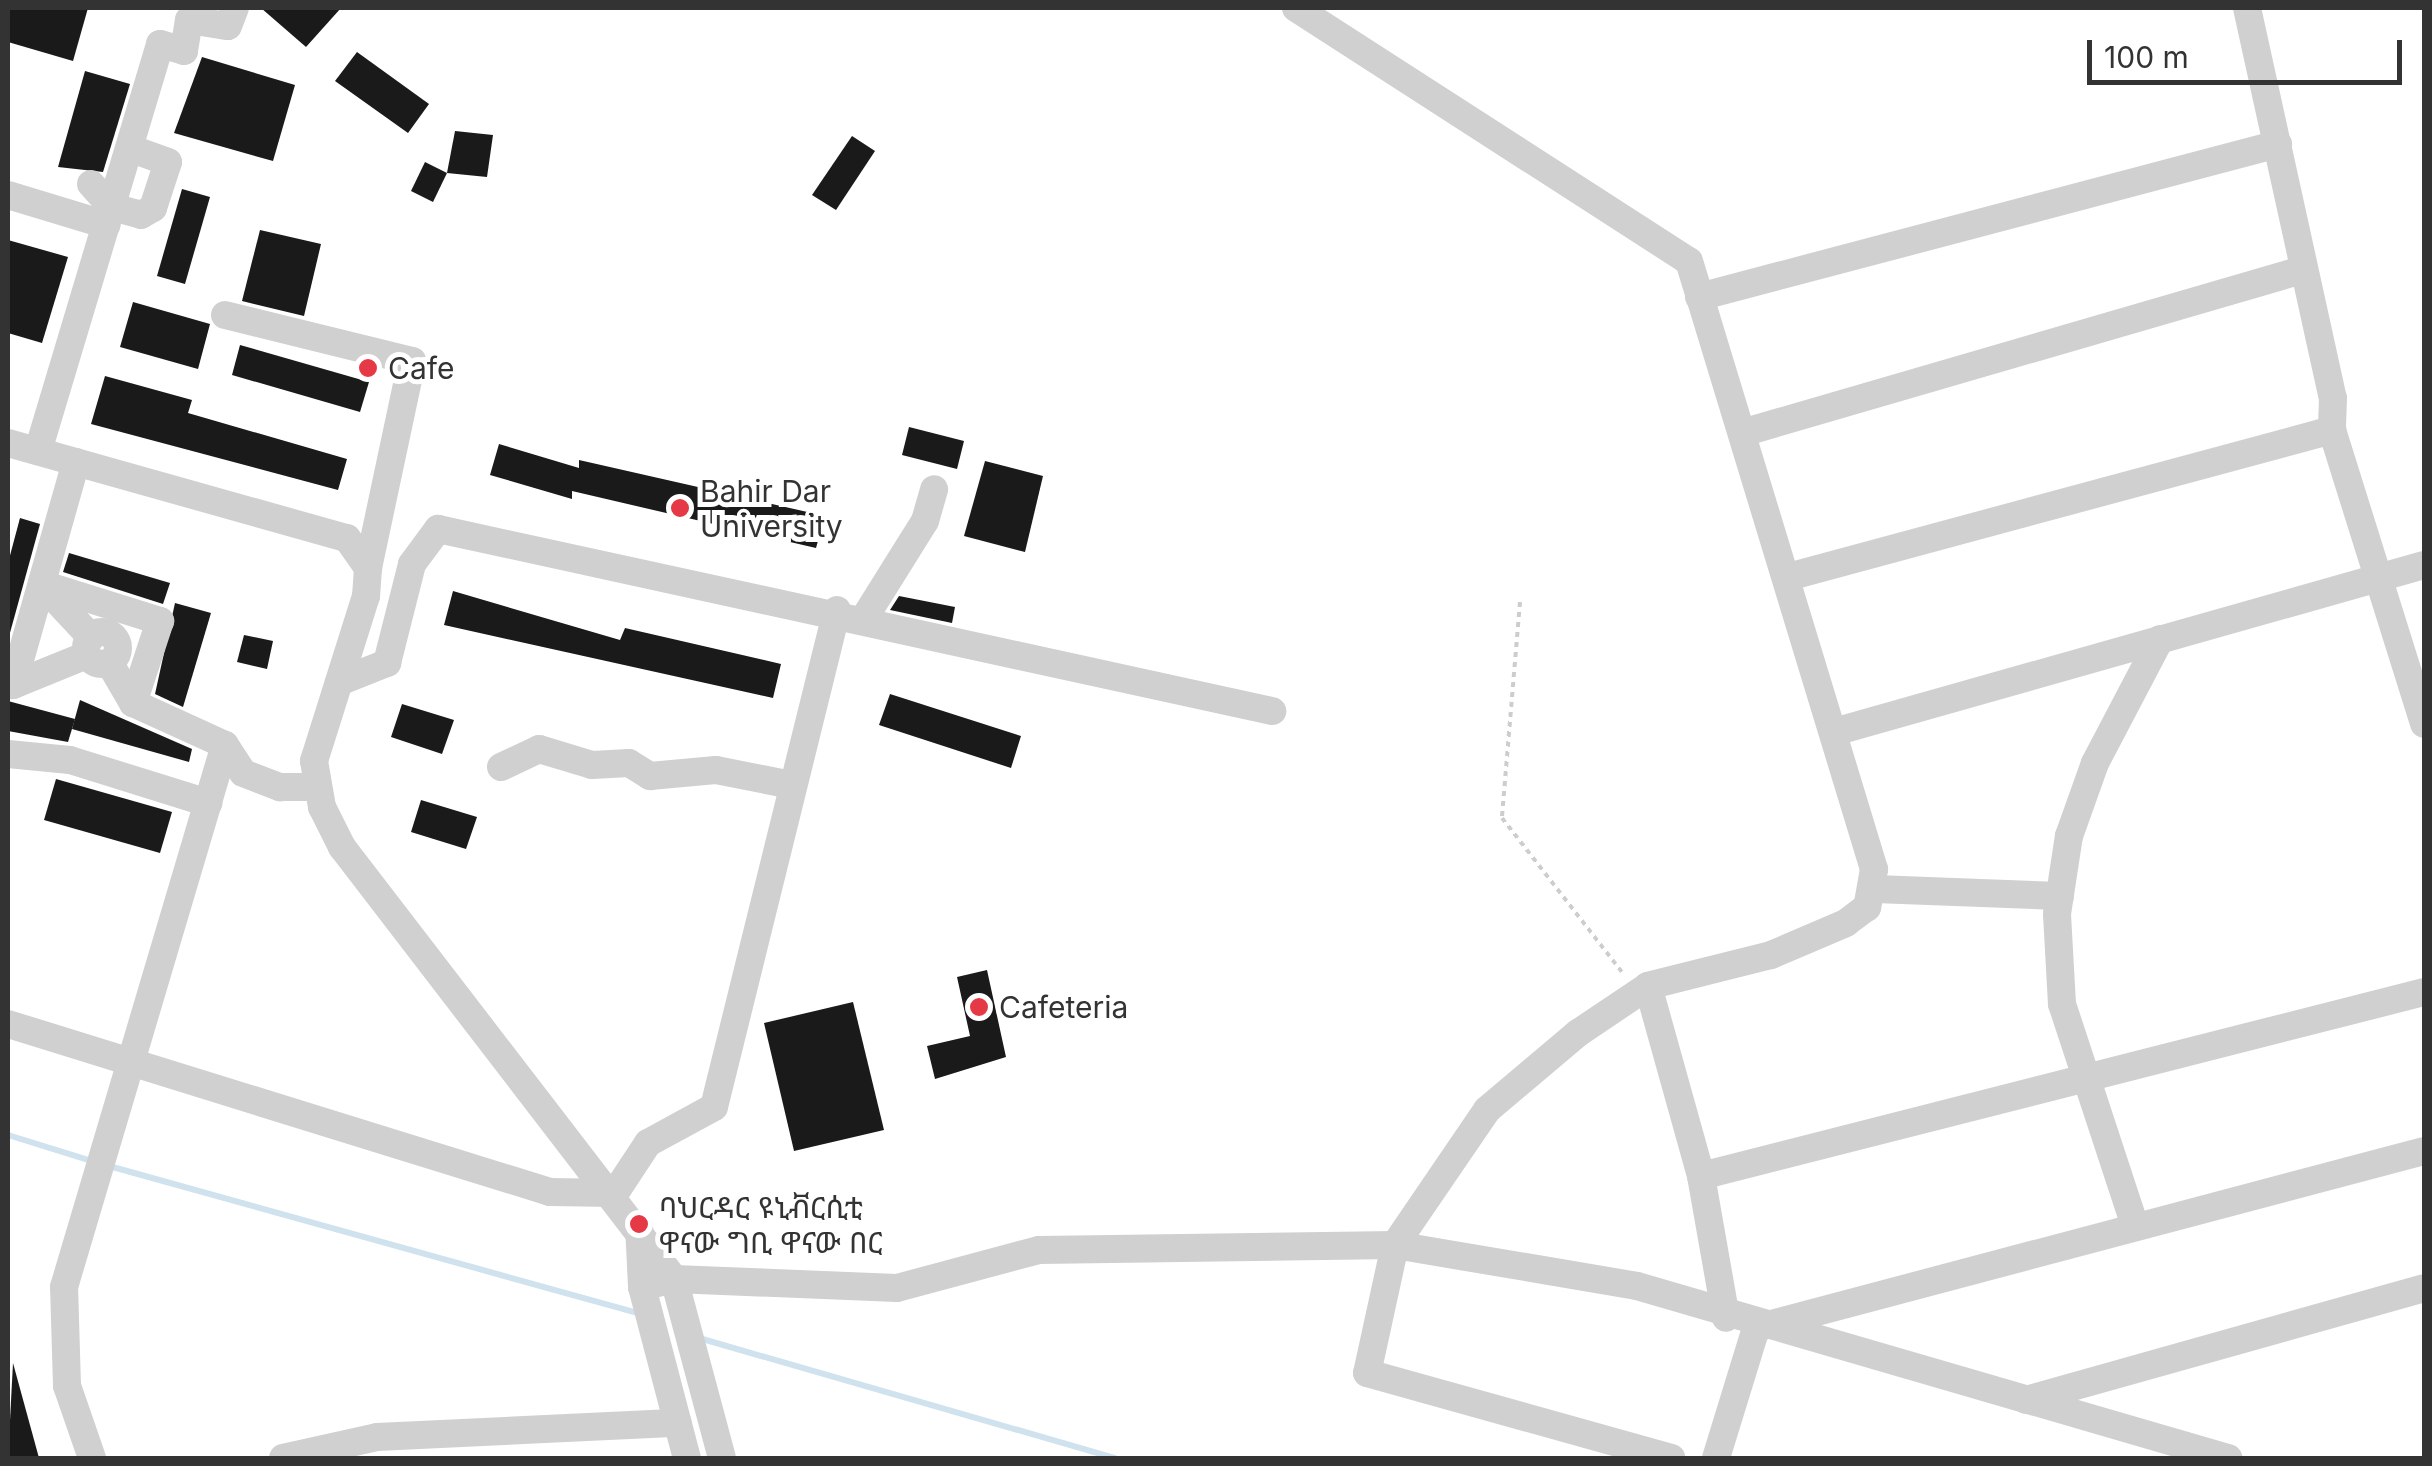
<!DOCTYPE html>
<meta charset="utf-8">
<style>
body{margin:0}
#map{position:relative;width:2432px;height:1466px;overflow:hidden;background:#fff;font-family:Inter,"Noto Sans Ethiopic",sans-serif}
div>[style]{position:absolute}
.stream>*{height:6px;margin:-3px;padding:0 3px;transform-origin:3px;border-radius:3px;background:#cfe2ee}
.building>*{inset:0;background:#1a1a1a}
.path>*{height:4px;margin-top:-2px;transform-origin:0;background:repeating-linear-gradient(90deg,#cdcdcd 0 5px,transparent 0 10px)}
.minor>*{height:28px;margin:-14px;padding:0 14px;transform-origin:14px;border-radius:14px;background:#d0d0d0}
.minor>.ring{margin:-14px;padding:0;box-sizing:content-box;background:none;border:28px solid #d0d0d0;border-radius:50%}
.dots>*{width:28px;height:28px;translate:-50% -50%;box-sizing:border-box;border:5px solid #fff;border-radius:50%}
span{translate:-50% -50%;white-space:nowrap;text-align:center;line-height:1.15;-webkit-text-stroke:10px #fff;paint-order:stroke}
.poi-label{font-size:30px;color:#333}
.left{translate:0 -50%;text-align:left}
.frame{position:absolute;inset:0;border:10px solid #333;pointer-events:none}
.scale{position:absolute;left:2087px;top:40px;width:315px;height:45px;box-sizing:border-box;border:5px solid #333;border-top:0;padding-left:12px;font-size:30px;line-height:35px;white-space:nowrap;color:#333;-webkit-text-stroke:8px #fff;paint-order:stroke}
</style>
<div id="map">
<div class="stream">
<div style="left:8px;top:1135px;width:88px;rotate:17.2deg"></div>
<div style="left:109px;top:1166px;width:552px;rotate:15.55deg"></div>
<div style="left:699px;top:1338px;width:433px;rotate:16.1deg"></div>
</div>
<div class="building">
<div style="clip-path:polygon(8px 8px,88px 8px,73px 61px,8px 42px)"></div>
<div style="clip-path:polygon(261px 8px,341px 8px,306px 47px)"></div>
<div style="clip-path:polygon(357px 52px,429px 104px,408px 133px,335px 81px)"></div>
<div style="clip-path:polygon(202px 57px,295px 85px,273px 161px,174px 133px)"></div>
<div style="clip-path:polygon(85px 71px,130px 84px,103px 172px,58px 167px)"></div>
<div style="clip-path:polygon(455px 131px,493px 135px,487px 177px,447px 173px)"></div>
<div style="clip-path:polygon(852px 136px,875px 151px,836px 210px,812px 195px)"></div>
<div style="clip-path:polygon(425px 162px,447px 173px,433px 202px,411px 191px)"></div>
<div style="clip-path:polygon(182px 189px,210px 197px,185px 284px,157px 276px)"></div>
<div style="clip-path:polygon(260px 230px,321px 244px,304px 316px,242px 301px)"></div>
<div style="clip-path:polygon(8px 240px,68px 257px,42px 343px,8px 333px)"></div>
<div style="clip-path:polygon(133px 302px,210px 324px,198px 369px,120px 347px)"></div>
<div style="clip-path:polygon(240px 345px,369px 382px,360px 412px,232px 375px)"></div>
<div style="clip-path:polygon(105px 376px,192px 400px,188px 413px,347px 459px,338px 490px,91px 424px)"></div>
<div style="clip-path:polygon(909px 427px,964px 441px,957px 469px,902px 455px)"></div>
<div style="clip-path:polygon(499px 444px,579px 468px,579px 460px,825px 516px,816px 548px,572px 491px,572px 499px,490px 475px)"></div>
<div style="clip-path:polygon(985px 461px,1043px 476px,1025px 552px,964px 536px)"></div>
<div style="clip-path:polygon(20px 518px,40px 524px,8px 640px,8px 563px)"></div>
<div style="clip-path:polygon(69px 553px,170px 583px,163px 604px,63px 572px)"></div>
<div style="clip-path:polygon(453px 591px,620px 640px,625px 628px,781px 664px,773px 698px,444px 625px)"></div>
<div style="clip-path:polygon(899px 596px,955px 607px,952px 623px,890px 610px)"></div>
<div style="clip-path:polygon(175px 603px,211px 613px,183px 707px,155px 694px)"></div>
<div style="clip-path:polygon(244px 635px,273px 641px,267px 669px,237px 662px)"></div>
<div style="clip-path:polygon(890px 694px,1021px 736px,1011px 768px,879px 725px)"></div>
<div style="clip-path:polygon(80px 700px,192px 749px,189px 762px,72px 729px)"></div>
<div style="clip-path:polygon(8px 701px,75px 719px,68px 742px,8px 731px)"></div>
<div style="clip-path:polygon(402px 704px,454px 720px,442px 754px,391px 737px)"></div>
<div style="clip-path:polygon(56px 779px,172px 812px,160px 853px,44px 820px)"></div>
<div style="clip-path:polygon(421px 800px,477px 817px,466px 849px,411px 832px)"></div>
<div style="clip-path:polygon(987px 970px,1006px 1057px,935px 1079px,927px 1046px,970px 1036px,957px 977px)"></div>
<div style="clip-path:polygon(853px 1002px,884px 1130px,794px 1151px,764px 1023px)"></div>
<div style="clip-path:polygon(13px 1363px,39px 1458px,8px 1458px)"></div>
</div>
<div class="path">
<div style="left:1520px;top:602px;width:217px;rotate:94.8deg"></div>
<div style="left:1502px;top:818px;width:195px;rotate:52.1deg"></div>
</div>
<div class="minor">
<div style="left:1296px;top:8px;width:467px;rotate:32.8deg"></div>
<div style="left:1689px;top:261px;width:636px;rotate:73.08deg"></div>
<div style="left:1874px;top:869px;width:39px;rotate:100deg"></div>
<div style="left:1867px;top:907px;width:26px;rotate:143deg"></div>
<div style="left:1846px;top:923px;width:82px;rotate:156.9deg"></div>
<div style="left:1771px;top:955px;width:127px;rotate:165.9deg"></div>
<div style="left:1648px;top:986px;width:84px;rotate:146.1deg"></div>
<div style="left:1578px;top:1033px;width:119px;rotate:139.8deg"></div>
<div style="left:1487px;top:1110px;width:163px;rotate:124.3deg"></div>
<div style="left:1395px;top:1245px;width:131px;rotate:102.3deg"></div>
<div style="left:1367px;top:1373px;width:316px;rotate:15.6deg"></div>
<div style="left:2247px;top:8px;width:399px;rotate:77.6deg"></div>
<div style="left:2333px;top:398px;width:32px;rotate:92deg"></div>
<div style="left:2332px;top:430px;width:308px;rotate:72.6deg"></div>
<div style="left:91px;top:184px;width:31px;rotate:48deg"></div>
<div style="left:112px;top:207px;width:30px;rotate:15deg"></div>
<div style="left:141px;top:215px;width:14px;rotate:-30deg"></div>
<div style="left:153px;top:208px;width:48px;rotate:-71.9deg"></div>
<div style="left:168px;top:162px;width:41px;rotate:-160.3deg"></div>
<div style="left:8px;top:195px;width:103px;rotate:16.9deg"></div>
<div style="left:1699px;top:297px;width:599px;rotate:-14.8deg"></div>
<div style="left:225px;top:315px;width:193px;rotate:13.8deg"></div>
<div style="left:412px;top:361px;width:212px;rotate:102deg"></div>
<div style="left:1742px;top:433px;width:583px;rotate:-16.23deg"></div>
<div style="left:8px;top:443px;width:352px;rotate:15.7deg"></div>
<div style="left:347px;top:538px;width:37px;rotate:55deg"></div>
<div style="left:368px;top:568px;width:28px;rotate:94deg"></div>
<div style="left:366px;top:596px;width:173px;rotate:107.5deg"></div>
<div style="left:314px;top:761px;width:47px;rotate:80.1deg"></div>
<div style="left:322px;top:807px;width:45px;rotate:63.4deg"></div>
<div style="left:342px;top:847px;width:545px;rotate:52.46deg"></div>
<div style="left:674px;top:1279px;width:185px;rotate:75deg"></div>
<div style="left:38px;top:451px;width:425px;rotate:-73.3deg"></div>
<div style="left:160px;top:44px;width:25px;rotate:16deg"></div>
<div style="left:184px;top:51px;width:31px;rotate:-81deg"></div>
<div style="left:189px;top:20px;width:39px;rotate:9deg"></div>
<div style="left:228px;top:26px;width:19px;rotate:-69deg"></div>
<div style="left:76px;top:462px;width:232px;rotate:105.8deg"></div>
<div style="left:13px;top:685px;width:80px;rotate:-22.1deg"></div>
<div style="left:1788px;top:577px;width:564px;rotate:-15.12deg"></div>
<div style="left:42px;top:584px;width:124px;rotate:17.4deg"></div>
<div style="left:160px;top:621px;width:86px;rotate:108.2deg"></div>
<div style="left:44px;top:587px;width:69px;rotate:46.8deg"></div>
<div style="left:865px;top:617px;width:113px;rotate:-58deg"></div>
<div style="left:925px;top:521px;width:33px;rotate:-74deg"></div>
<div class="ring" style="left:86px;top:632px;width:4px;height:4px"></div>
<div style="left:109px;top:662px;width:48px;rotate:59.7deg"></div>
<div style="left:133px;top:703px;width:101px;rotate:24.5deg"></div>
<div style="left:225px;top:745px;width:33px;rotate:57deg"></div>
<div style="left:243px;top:773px;width:40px;rotate:21deg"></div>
<div style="left:280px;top:787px;width:38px"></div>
<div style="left:339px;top:682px;width:52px;rotate:-21.6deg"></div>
<div style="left:387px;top:663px;width:102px;rotate:-75.8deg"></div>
<div style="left:412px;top:564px;width:44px;rotate:-53.4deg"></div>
<div style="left:438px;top:529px;width:854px;rotate:12.31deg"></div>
<div style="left:1834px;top:732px;width:613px;rotate:-15.8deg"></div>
<div style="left:8px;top:754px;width:62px;rotate:5.5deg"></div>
<div style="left:70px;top:760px;width:145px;rotate:17.3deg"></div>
<div style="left:501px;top:767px;width:42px;rotate:-25.3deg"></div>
<div style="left:539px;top:749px;width:55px;rotate:16.8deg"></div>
<div style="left:592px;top:765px;width:37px;rotate:-3deg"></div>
<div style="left:629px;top:763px;width:25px;rotate:32deg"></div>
<div style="left:650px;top:776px;width:66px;rotate:-5.2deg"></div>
<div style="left:716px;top:770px;width:77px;rotate:11.2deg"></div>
<div style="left:1875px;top:889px;width:185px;rotate:2.2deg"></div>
<div style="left:1648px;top:986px;width:197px;rotate:74.4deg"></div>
<div style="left:1701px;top:1176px;width:144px;rotate:80deg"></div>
<div style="left:8px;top:1024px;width:567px;rotate:17.22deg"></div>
<div style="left:550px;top:1192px;width:65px;rotate:0.9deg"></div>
<div style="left:1701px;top:1176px;width:746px;rotate:-14.28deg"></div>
<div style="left:615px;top:1193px;width:60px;rotate:-56.6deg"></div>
<div style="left:648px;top:1143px;width:75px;rotate:-28.6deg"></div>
<div style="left:714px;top:1107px;width:512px;rotate:-76.1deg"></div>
<div style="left:2134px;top:1223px;width:231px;rotate:-108.2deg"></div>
<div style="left:2062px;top:1004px;width:90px;rotate:-93.2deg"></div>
<div style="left:2057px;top:914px;width:79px;rotate:-81.3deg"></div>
<div style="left:2069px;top:836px;width:77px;rotate:-70.4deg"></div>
<div style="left:2095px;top:763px;width:140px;rotate:-62.3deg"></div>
<div style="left:639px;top:1225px;width:62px;rotate:87.2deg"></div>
<div style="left:642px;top:1287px;width:177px;rotate:75.3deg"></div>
<div style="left:642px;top:1287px;width:33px;rotate:-14deg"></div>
<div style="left:674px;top:1279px;width:223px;rotate:2.3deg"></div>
<div style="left:897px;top:1288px;width:147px;rotate:-15deg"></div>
<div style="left:1039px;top:1250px;width:356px;rotate:-0.8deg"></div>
<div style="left:1395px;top:1245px;width:245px;rotate:9.6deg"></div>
<div style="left:1637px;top:1286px;width:616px;rotate:16.23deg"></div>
<div style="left:2026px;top:1400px;width:413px;rotate:-15.7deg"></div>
<div style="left:92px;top:1458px;width:76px;rotate:-109.1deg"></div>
<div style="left:67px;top:1386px;width:99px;rotate:-91.7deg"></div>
<div style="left:64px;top:1287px;width:565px;rotate:-73.46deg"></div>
<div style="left:283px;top:1458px;width:96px;rotate:-12.6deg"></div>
<div style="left:377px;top:1437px;width:301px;rotate:-2.7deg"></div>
<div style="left:1716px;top:1458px;width:136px;rotate:-72.9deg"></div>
<div style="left:1756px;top:1328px;width:691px;rotate:-14.84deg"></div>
</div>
<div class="dots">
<div style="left:368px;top:368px;background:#e63946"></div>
<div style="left:680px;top:508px;background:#e63946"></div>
<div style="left:979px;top:1007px;background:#e63946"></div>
<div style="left:639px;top:1224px;background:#e63946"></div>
</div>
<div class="poi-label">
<span class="left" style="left:388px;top:368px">Cafe</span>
<span class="left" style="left:700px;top:508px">Bahir Dar<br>University</span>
<span class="left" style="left:999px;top:1007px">Cafeteria</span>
<span class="left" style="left:659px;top:1224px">ባህርዳር ዩኒቭርሲቲ<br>ዋናው ግቢ ዋናው በር</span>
</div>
<div class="frame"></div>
<div class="scale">100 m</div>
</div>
